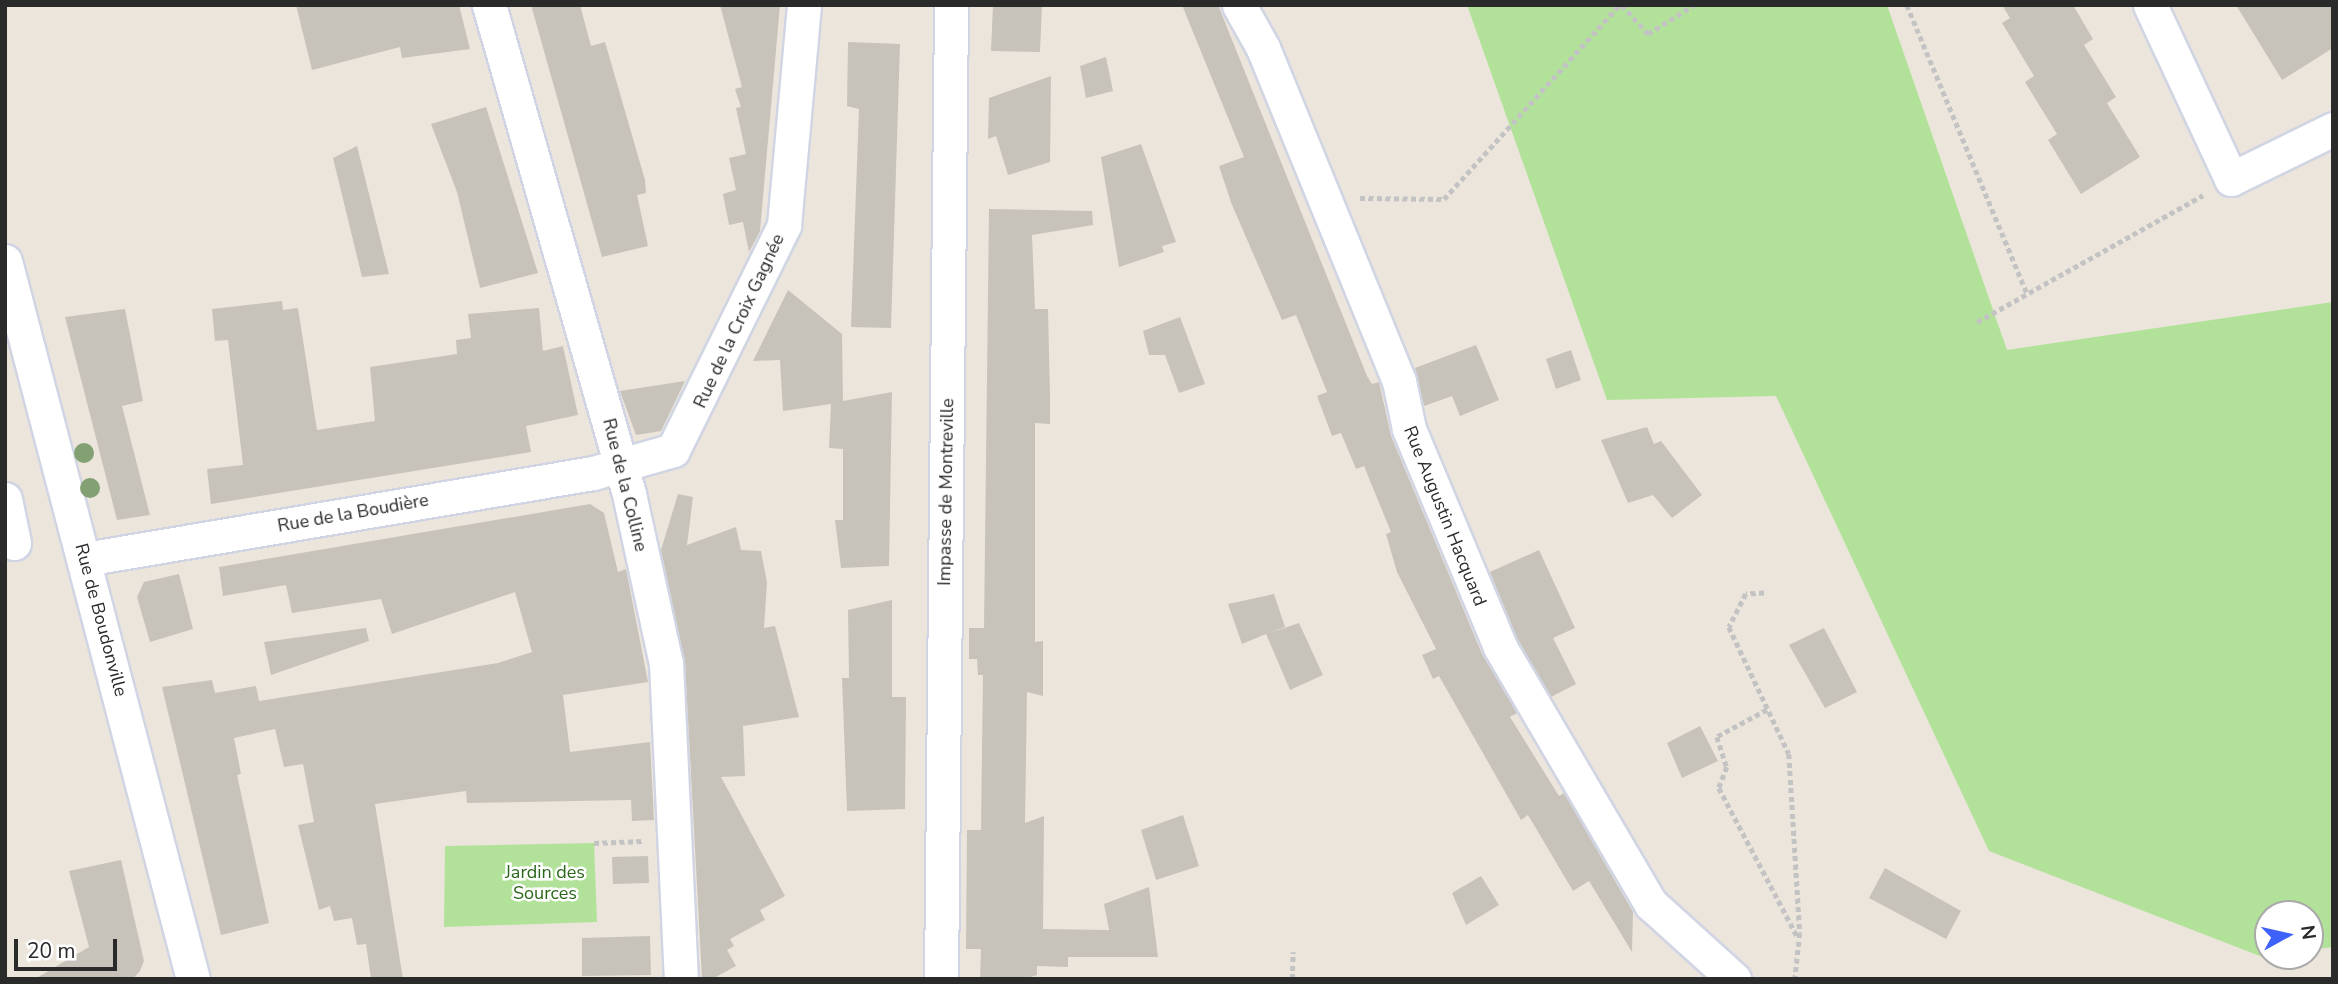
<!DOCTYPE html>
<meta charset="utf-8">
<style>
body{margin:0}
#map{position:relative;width:2338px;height:984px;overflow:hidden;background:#ece5dc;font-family:"Nunito Sans",sans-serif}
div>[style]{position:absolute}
.green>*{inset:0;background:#b2e299}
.building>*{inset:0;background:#c7c3bb}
.path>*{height:4.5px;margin-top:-2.25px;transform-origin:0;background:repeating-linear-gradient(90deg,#c3c3c3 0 5px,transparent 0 8.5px)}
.roads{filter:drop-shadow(2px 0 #d1d5e3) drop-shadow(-2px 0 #d1d5e3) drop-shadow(0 2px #d1d5e3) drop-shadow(0 -2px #d1d5e3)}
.minor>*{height:33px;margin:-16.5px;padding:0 16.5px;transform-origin:16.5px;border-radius:16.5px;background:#fff}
.trees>*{width:20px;height:20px;margin:-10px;border-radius:50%;background:#82a071}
span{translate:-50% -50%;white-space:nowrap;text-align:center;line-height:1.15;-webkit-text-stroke:5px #fff;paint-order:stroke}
.street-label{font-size:18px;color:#2a2a2a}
.park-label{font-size:18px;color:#2b671a}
.frame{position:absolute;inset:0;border:7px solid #2a2a2a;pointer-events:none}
.north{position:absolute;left:2254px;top:900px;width:70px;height:70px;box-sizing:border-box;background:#fff;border:2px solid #aaa;border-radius:50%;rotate:82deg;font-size:19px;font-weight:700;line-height:28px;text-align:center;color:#2a2a2a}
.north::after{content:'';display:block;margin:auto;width:24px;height:32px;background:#3d61f9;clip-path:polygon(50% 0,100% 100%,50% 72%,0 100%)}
.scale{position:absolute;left:14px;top:939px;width:103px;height:32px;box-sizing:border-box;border:4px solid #2a2a2a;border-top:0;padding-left:9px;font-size:21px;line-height:24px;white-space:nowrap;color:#2a2a2a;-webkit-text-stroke:5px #fff;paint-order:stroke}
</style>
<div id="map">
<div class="green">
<div style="clip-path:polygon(1467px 5px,1887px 5px,2007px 350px,2333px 302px,2333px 947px,2310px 950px,2310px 914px,2268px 914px,2268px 956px,2276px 956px,2265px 958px,1989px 851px,1776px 396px,1607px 400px)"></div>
<div style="clip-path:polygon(594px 843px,597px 922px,444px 927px,445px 846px)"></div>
</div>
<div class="building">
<div style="clip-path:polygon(296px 5px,459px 5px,470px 49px,402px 58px,400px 47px,312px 70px)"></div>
<div style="clip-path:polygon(531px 5px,580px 5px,591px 46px,605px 42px,645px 180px,646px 193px,637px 195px,648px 246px,602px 257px)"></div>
<div style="clip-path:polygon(720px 5px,780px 5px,760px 231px,749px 252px,743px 222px,729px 225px,723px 194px,736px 190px,729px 158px,746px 154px,736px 108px,741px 107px,735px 89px,742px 87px)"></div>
<div style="clip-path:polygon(993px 5px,1042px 5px,1040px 52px,991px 51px)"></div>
<div style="clip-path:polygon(1182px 5px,1218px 5px,1367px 376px,1372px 384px,1379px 382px,1391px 436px,1482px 654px,1517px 713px,1510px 717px,1559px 796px,1564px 793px,1633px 912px,1632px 952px,1589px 881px,1573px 891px,1528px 815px,1521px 820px,1439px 676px,1433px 679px,1422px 655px,1436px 649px,1397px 572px,1386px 534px,1391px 532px,1364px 466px,1356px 469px,1341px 433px,1332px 436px,1317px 396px,1327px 392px,1296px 315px,1282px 320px,1232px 205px,1219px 166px,1244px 157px)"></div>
<div style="clip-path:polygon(2002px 5px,2073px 5px,2093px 39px,2084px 45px,2116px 97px,2107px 103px,2140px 157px,2081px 194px,2048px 140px,2057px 134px,2025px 82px,2034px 76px,2002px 23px,2010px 18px)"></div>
<div style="clip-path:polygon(2236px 5px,2333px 5px,2333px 48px,2282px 80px)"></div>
<div style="clip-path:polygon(848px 42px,900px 44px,891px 328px,851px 327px,859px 109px,847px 106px)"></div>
<div style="clip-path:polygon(1106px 57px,1113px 91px,1086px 98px,1080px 66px)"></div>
<div style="clip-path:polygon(1051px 76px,1050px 162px,1008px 175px,996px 136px,988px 139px,989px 98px)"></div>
<div style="clip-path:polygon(486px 107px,538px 273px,480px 288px,457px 192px,431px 124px)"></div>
<div style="clip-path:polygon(1141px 144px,1176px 242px,1162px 246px,1164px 252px,1119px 267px,1101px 157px)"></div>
<div style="clip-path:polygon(357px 146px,389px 274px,362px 277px,333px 158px)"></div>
<div style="clip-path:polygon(989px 209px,1092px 211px,1093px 225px,1032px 235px,1035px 309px,1048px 309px,1050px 397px,1050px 424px,1035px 423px,1035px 642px,1043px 641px,1043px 696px,1027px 692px,1025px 823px,1044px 816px,1043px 929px,1109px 930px,1104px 904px,1149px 887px,1158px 957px,1068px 957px,1068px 967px,1037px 966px,1037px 975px,1024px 979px,980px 979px,981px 949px,966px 949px,967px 830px,981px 830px,983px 675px,978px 675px,977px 659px,969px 659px,969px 628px,984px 628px)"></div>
<div style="clip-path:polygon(788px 290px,842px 334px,843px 401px,892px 392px,889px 566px,841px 568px,835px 520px,843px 520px,843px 449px,829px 448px,831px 404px,783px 411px,780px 360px,753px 361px)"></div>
<div style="clip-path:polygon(282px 301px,283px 310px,298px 308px,317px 430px,375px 421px,370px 367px,457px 354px,456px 340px,471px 338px,468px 314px,539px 308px,543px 351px,563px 346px,578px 415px,526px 426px,531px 452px,211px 504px,207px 469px,243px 465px,228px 340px,215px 341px,212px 309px)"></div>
<div style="clip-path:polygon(125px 309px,143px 401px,122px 406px,150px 515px,117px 520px,65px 317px)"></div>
<div style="clip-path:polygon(1180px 317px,1205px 384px,1179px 393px,1165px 355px,1149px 355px,1143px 331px)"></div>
<div style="clip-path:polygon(1476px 345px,1499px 400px,1460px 416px,1452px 396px,1424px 406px,1415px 368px)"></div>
<div style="clip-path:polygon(1571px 350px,1581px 380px,1556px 389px,1546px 359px)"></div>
<div style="clip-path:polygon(685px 381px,661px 431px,636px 435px,620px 391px)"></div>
<div style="clip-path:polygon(1647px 427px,1654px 444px,1661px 441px,1702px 495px,1672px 518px,1653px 495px,1628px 503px,1601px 440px)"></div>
<div style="clip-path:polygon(678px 494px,693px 497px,687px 545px,736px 527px,741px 550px,761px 551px,767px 582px,764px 628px,775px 626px,799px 717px,743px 726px,745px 776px,721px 777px,785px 896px,760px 910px,765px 920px,730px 939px,734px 946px,727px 950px,736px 966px,712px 979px,702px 979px,685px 662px,661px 550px)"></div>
<div style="clip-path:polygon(590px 504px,604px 513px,618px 572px,626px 569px,648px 682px,563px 695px,570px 752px,650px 742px,654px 820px,632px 821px,631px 800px,467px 803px,466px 791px,375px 804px,403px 979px,371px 979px,366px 944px,357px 945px,352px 918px,334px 921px,330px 906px,319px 910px,298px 825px,314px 822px,303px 764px,284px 767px,275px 729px,234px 738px,241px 774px,237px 775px,269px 923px,221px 935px,162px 687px,212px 680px,215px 693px,256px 686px,259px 701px,498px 663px,532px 652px,515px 592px,392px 634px,381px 599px,292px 613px,286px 585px,223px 596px,219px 567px)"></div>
<div style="clip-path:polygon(1539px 550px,1575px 628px,1553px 638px,1576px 684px,1551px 697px,1517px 638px,1490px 572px)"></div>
<div style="clip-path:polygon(179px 574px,193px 629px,150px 642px,137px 597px,144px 582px)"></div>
<div style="clip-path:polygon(1274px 594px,1285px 627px,1269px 633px,1299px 623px,1323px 675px,1290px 690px,1266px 634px,1242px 644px,1228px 604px)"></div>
<div style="clip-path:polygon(892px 600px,892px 697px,906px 697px,905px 809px,847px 811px,842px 678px,849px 678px,848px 610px)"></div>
<div style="clip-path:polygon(366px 628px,369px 641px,271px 675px,264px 642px)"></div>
<div style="clip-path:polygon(1824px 628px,1857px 692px,1825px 708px,1789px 645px)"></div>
<div style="clip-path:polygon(1700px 726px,1718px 761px,1682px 778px,1667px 743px)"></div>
<div style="clip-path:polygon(1183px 815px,1199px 866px,1156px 880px,1141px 830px)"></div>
<div style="clip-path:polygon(648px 856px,649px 883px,613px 884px,612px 857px)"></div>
<div style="clip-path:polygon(121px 860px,144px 961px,140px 971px,133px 979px,35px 979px,89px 947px,69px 871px)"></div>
<div style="clip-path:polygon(1885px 868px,1961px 911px,1946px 939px,1869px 898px)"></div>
<div style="clip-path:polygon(1481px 876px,1499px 905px,1466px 925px,1452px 893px)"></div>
<div style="clip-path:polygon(650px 936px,651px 975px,582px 976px,582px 938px)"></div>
</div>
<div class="path">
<div style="left:1622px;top:5px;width:39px;rotate:48deg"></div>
<div style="left:1648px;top:34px;width:54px;rotate:-32.2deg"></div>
<div style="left:1907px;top:5px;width:312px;rotate:67.4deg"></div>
<div style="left:1360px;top:198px;width:84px;rotate:0.7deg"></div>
<div style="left:1444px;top:199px;width:261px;rotate:-47.9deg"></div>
<div style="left:1977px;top:322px;width:259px;rotate:-29.3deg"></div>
<div style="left:1764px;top:593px;width:18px;rotate:177deg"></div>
<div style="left:1746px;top:594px;width:37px;rotate:117deg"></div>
<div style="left:1729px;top:627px;width:140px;rotate:64.7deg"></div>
<div style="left:1789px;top:754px;width:179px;rotate:86.5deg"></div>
<div style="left:1800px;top:933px;width:46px;rotate:96.2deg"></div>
<div style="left:1767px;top:710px;width:57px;rotate:151.6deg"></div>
<div style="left:1717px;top:737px;width:32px;rotate:72deg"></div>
<div style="left:1727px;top:767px;width:22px;rotate:111deg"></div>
<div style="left:1719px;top:788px;width:170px;rotate:62.2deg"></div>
<div style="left:594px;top:843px;width:48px;rotate:-2.4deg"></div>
<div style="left:1292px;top:979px;width:27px;rotate:-88deg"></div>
</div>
<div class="roads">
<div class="minor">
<div style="left:489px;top:5px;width:509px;rotate:74.02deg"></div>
<div style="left:629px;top:494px;width:173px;rotate:77.7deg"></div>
<div style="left:666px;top:663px;width:316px;rotate:87.3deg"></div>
<div style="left:1239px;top:5px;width:49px;rotate:60.8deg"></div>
<div style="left:1263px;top:48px;width:360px;rotate:67.8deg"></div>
<div style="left:1399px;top:381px;width:49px;rotate:78.2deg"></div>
<div style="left:1409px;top:429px;width:236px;rotate:67.3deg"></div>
<div style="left:1500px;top:647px;width:298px;rotate:59.6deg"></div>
<div style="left:1651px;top:904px;width:112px;rotate:42.1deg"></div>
<div style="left:2150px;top:5px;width:192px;rotate:65deg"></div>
<div style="left:2231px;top:179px;width:114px;rotate:-26.1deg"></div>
<div style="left:5px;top:261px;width:742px;rotate:75.33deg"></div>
<div style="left:5px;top:499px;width:45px;rotate:78.4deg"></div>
<div style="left:85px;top:559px;width:515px;rotate:-9.61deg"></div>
<div style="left:593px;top:473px;width:83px;rotate:-16deg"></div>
<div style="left:673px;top:450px;width:251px;rotate:-63.7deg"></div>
<div style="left:784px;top:225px;width:221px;rotate:-84.8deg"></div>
<div style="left:941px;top:979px;width:974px;rotate:-89.41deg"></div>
</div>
</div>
<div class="trees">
<div style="left:84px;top:453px"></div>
<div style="left:90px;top:488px"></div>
</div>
<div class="street-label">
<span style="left:739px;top:321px;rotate:-65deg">Rue de la Croix Gagnée</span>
<span style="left:625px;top:485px;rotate:76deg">Rue de la Colline</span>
<span style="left:946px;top:492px;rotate:-89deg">Impasse de Montreville</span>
<span style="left:353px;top:513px;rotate:-10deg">Rue de la Boudière</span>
<span style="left:1445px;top:516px;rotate:68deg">Rue Augustin Hacquard</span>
<span style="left:101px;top:620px;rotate:75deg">Rue de Boudonville</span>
</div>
<div class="park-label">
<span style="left:545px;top:883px">Jardin des<br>Sources</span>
</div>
<div class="frame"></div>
<div class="north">N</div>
<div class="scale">20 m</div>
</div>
